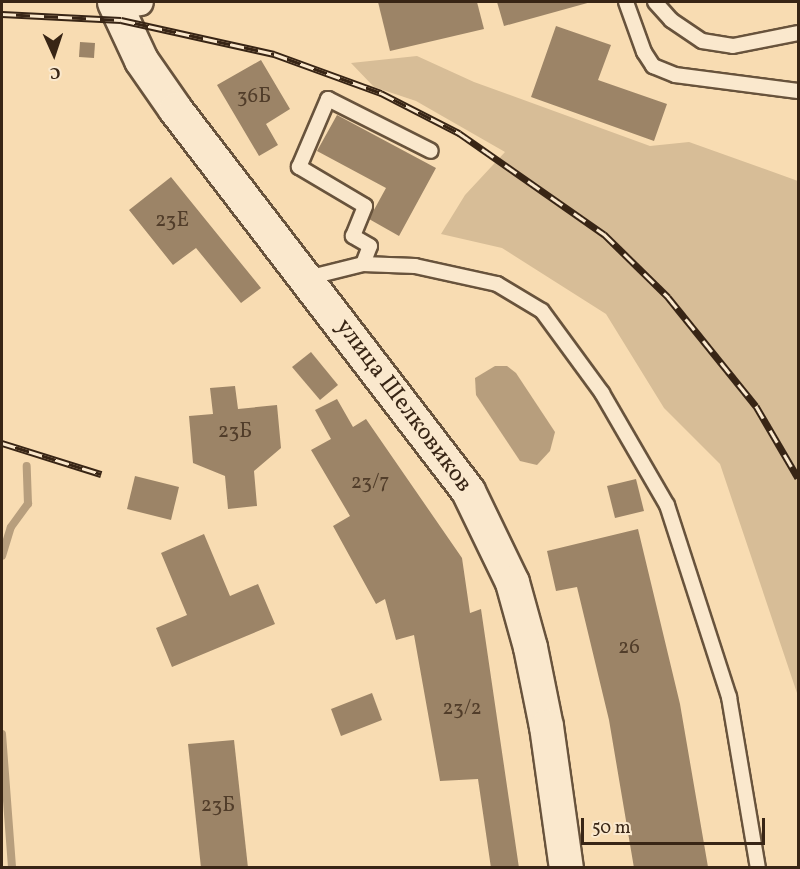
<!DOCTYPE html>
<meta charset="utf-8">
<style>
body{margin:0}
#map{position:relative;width:800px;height:869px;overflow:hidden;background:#f8dcb2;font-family:Vollkorn,serif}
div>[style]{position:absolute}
.green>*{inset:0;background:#d7bd97}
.water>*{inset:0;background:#b79e7d}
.stream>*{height:8px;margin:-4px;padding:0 4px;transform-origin:4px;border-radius:4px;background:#b79e7d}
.building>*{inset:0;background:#9c8467}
.roads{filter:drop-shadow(2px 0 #68533c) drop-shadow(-2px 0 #68533c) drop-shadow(0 2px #68533c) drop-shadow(0 -2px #68533c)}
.service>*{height:14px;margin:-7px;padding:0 7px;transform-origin:7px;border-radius:7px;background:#fae8cd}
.minor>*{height:26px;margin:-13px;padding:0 13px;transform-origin:13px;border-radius:13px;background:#fae8cd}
.tertiary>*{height:33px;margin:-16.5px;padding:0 16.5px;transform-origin:16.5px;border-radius:16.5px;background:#fae8cd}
.rail>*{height:7px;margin-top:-3.5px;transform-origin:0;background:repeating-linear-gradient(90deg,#fae8cd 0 14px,#382515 0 28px);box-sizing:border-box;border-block:2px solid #382515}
span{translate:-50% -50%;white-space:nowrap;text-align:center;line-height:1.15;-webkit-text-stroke:4.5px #fae8cd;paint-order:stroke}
.number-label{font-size:21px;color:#513d2a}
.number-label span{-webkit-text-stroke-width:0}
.street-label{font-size:24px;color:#382515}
.frame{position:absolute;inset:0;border:3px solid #382515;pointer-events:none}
.north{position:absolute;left:24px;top:24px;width:60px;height:60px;-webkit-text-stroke:4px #fae8cd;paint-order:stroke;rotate:177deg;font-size:16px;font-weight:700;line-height:24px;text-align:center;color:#382515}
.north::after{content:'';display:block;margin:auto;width:21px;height:27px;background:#382515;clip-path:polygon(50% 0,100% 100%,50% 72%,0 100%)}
.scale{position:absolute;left:581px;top:818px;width:184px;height:27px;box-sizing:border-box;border:3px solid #382515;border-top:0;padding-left:8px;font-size:18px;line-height:21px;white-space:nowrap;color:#382515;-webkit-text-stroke:4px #fae8cd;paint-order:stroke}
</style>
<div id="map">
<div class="green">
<div style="clip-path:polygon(417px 56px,474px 82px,650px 146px,689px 142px,798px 181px,798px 696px,720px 464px,664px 408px,606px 314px,502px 248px,441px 234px,465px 195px,505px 152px,416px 101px,374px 87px,351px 63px)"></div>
</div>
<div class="water">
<div style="clip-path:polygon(495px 366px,507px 366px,516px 373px,555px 432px,550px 451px,537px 465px,520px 461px,476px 395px,475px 378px)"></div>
</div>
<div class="stream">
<div style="left:2px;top:556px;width:30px;rotate:-73deg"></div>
<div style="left:11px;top:527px;width:29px;rotate:-54deg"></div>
<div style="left:28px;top:504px;width:38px;rotate:-92deg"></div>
<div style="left:2px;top:734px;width:134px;rotate:85.7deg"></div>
</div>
<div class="building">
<div style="clip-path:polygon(378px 2px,477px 2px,484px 29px,390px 51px)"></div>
<div style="clip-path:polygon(497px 2px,591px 2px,504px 26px)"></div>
<div style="clip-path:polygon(556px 26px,611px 45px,598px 80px,667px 104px,654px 141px,531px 97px)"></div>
<div style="clip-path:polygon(80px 42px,95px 43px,94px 58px,79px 57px)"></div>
<div style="clip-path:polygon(261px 60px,290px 109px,266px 124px,278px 145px,259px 156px,217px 85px)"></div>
<div style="clip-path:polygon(337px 115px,436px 168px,399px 236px,369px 219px,386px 188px,317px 151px)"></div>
<div style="clip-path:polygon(171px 177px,261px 288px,241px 303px,196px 248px,173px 265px,129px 210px)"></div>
<div style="clip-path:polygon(311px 352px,338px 385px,320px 400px,292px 367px)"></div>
<div style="clip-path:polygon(235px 386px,238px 409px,277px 405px,281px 448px,254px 471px,257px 506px,228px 509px,225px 476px,193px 463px,189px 416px,213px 414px,210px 388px)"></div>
<div style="clip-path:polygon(337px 399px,353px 427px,366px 419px,462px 558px,470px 613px,481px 609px,519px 868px,491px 868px,478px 779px,440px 781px,414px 635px,396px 640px,385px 599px,376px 604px,333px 526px,350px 516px,311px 450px,331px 439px,315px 410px)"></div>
<div style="clip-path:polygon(135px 476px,179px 487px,171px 520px,127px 509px)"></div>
<div style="clip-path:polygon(636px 479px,644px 511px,615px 518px,607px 486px)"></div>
<div style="clip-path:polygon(638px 529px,680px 704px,708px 867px,634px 868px,609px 720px,577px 587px,556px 591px,547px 551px)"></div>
<div style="clip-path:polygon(204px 534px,230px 596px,258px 584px,275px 624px,172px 667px,156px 628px,187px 615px,161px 553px)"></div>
<div style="clip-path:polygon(372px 693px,382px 720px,341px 736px,331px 709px)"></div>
<div style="clip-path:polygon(234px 740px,248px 868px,201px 868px,188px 744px)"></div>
</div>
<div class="roads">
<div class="service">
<div style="left:626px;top:2px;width:53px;rotate:70.2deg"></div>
<div style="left:644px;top:52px;width:17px;rotate:57deg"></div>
<div style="left:653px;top:66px;width:24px;rotate:22deg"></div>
<div style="left:675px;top:75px;width:124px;rotate:7.4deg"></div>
<div style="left:655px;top:2px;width:24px;rotate:48deg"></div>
<div style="left:671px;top:20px;width:37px;rotate:34deg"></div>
<div style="left:702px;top:41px;width:31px;rotate:9deg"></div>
<div style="left:733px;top:46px;width:66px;rotate:-11.3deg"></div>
<div style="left:363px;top:264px;width:19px;rotate:-69deg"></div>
<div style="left:370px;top:246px;width:20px;rotate:-150deg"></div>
<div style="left:353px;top:236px;width:32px;rotate:-68deg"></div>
<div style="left:365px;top:206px;width:77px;rotate:-149.4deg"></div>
<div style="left:299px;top:167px;width:74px;rotate:-66.9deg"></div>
<div style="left:328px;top:99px;width:115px;rotate:26.8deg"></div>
<div style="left:307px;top:278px;width:58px;rotate:-14deg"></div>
<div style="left:363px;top:264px;width:52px;rotate:2.2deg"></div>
<div style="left:415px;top:266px;width:84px;rotate:12.4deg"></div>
<div style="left:497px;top:284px;width:52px;rotate:31deg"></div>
<div style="left:542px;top:311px;width:102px;rotate:53.8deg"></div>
<div style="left:602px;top:393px;width:129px;rotate:59.9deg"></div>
<div style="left:667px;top:505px;width:202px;rotate:72.1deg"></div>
<div style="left:729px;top:697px;width:173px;rotate:80.4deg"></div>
</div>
<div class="minor">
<div style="left:116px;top:6px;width:24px;rotate:-9deg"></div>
</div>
<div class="tertiary">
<div style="left:114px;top:2px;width:64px;rotate:65deg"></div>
<div style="left:141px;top:60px;width:60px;rotate:55.2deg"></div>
<div style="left:175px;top:109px;width:481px;rotate:52.5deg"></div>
<div style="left:468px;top:491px;width:101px;rotate:64.2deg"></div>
<div style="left:512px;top:582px;width:67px;rotate:74.5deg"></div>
<div style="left:530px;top:647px;width:81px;rotate:78.6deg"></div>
<div style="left:546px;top:726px;width:143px;rotate:82deg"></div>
</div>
</div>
<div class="rail">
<div style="left:2px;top:14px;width:119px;rotate:2.9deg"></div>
<div style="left:121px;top:20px;width:157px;rotate:12.5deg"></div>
<div style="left:274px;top:54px;width:114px;rotate:20deg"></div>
<div style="left:381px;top:93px;width:88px;rotate:27.1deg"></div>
<div style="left:459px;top:133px;width:177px;rotate:34.9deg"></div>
<div style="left:604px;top:234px;width:90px;rotate:44.5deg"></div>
<div style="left:668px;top:297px;width:140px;rotate:51.1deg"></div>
<div style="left:756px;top:406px;width:83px;rotate:59.7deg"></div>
<div style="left:2px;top:443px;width:104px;rotate:17.4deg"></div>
</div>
<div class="number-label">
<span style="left:254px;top:97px">36Б</span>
<span style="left:172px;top:221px">23Е</span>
<span style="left:235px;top:432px">23Б</span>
<span style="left:370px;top:483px">23/7</span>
<span style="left:629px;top:648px">26</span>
<span style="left:462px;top:709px">23/2</span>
<span style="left:218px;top:806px">23Б</span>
</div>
<div class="street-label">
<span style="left:403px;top:406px;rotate:53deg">улица Шелковиков</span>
</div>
<div class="frame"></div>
<div class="north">С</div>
<div class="scale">50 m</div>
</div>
